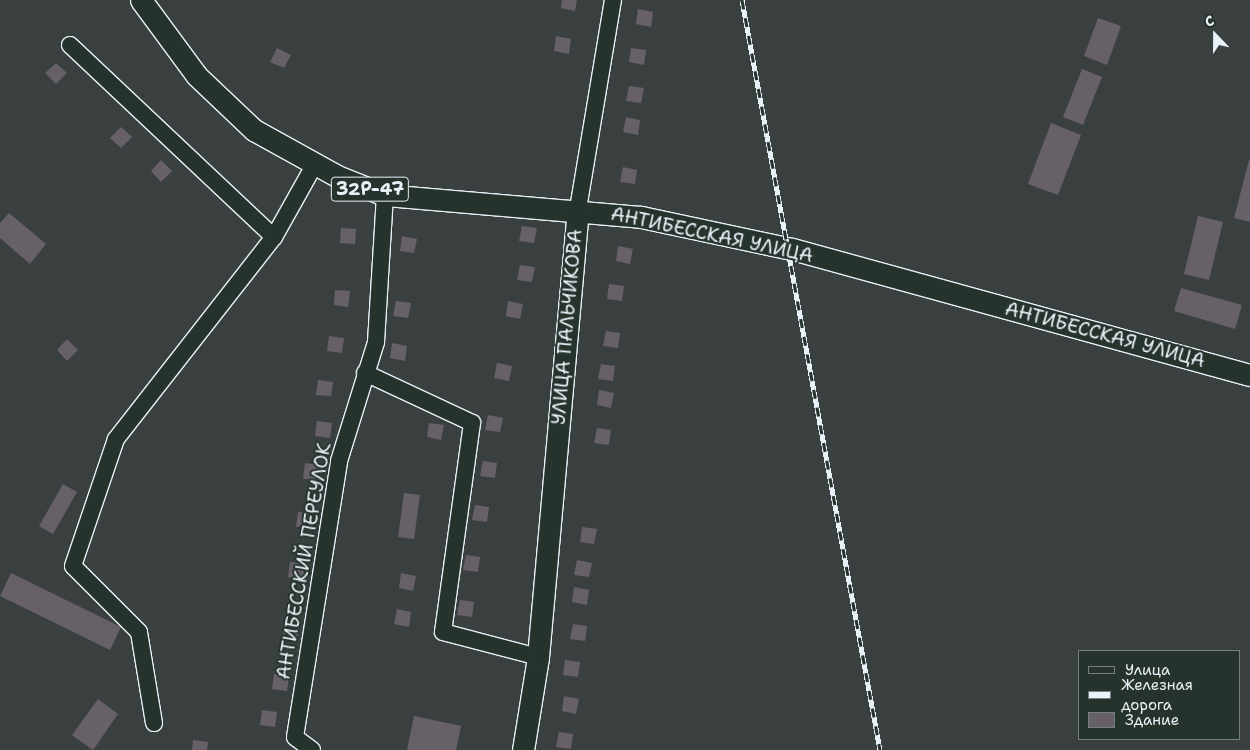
<!DOCTYPE html>
<meta charset="utf-8">
<style>
body{margin:0}
#map{position:relative;width:1250px;height:750px;overflow:hidden;background:#3a403f;font-family:"Shantell Sans",sans-serif}
div>[style]{position:absolute}
.building>*{inset:0;background:#676068}
.roads{filter:drop-shadow(1px 0 #e8f1f8) drop-shadow(-1px 0 #e8f1f8) drop-shadow(0 1px #e8f1f8) drop-shadow(0 -1px #e8f1f8)}
.minor>*{height:16px;margin:-8px;padding:0 8px;transform-origin:8px;border-radius:8px;background:#26332d}
.major>*{height:21px;margin:-10.5px;padding:0 10.5px;transform-origin:10.5px;border-radius:10.5px;background:#26332d}
.rail>*{height:5px;margin-top:-2.5px;transform-origin:0;background:repeating-linear-gradient(90deg,#26332d 0 9px,#e8f1f8 0 18px);box-sizing:border-box;border-block:1px solid #e8f1f8}
span{translate:-50% -50%;white-space:nowrap;text-align:center;line-height:1.15;-webkit-text-stroke:4px #26332d;paint-order:stroke}
.shield-label span{padding:1px 4px;background:#26332d;border:1px solid;border-radius:4px;-webkit-text-stroke-width:0}
.shield-label{font-size:18px;color:#e8f1f8;font-weight:700}
.street-label{font-size:19px;color:#e8f1f8}
.legend{position:absolute;left:1078px;top:650px;width:162px;height:90px;box-sizing:border-box;background:#26332d;border:1px solid #747f7e;margin:0;padding:6px 9px;list-style:none;font-size:15px;color:#e8f1f8}
.legend li{display:flex;align-items:center;gap:10px;height:25px}
.legend b{width:25px;border:1px solid #747f7e}
.north{position:absolute;left:1190px;top:10px;width:50px;height:50px;-webkit-text-stroke:4px #26332d;paint-order:stroke;rotate:338deg;font-size:14px;font-weight:700;line-height:20px;text-align:center;color:#e8f1f8}
.north::after{content:'';display:block;margin:auto;width:18px;height:22px;background:#e8f1f8;clip-path:polygon(50% 0,100% 100%,50% 72%,0 100%)}
</style>
<div id="map">
<div class="building">
<div style="clip-path:polygon(562px 0,577px 0,575px 11px,561px 8px)"></div>
<div style="clip-path:polygon(638px 9px,653px 12px,651px 27px,636px 24px)"></div>
<div style="clip-path:polygon(1098px 18px,1121px 26px,1107px 65px,1084px 56px)"></div>
<div style="clip-path:polygon(556px 36px,571px 39px,569px 54px,554px 51px)"></div>
<div style="clip-path:polygon(277px 48px,291px 55px,284px 68px,270px 62px)"></div>
<div style="clip-path:polygon(631px 48px,646px 50px,644px 65px,629px 62px)"></div>
<div style="clip-path:polygon(56px 63px,67px 73px,56px 84px,45px 73px)"></div>
<div style="clip-path:polygon(1082px 69px,1102px 77px,1083px 125px,1063px 117px)"></div>
<div style="clip-path:polygon(629px 86px,644px 88px,641px 103px,626px 101px)"></div>
<div style="clip-path:polygon(626px 117px,640px 120px,638px 135px,623px 132px)"></div>
<div style="clip-path:polygon(1051px 123px,1081px 135px,1058px 195px,1028px 184px)"></div>
<div style="clip-path:polygon(121px 127px,132px 137px,121px 148px,110px 138px)"></div>
<div style="clip-path:polygon(161px 160px,172px 171px,161px 182px,151px 171px)"></div>
<div style="clip-path:polygon(1249px 160px,1250px 160px,1250px 222px,1234px 218px)"></div>
<div style="clip-path:polygon(623px 167px,637px 170px,635px 184px,620px 182px)"></div>
<div style="clip-path:polygon(9px 213px,46px 244px,30px 264px,0 238px,0 223px)"></div>
<div style="clip-path:polygon(1198px 216px,1223px 222px,1209px 280px,1184px 274px)"></div>
<div style="clip-path:polygon(522px 226px,537px 228px,534px 243px,519px 241px)"></div>
<div style="clip-path:polygon(341px 228px,356px 229px,355px 244px,340px 243px)"></div>
<div style="clip-path:polygon(402px 236px,417px 239px,414px 253px,400px 251px)"></div>
<div style="clip-path:polygon(618px 246px,633px 249px,630px 264px,616px 261px)"></div>
<div style="clip-path:polygon(520px 265px,535px 267px,532px 282px,517px 280px)"></div>
<div style="clip-path:polygon(609px 284px,624px 286px,622px 301px,607px 299px)"></div>
<div style="clip-path:polygon(1181px 288px,1242px 305px,1235px 329px,1174px 311px)"></div>
<div style="clip-path:polygon(335px 290px,350px 291px,348px 307px,334px 305px)"></div>
<div style="clip-path:polygon(396px 301px,411px 303px,408px 318px,393px 316px)"></div>
<div style="clip-path:polygon(508px 301px,523px 304px,520px 319px,506px 316px)"></div>
<div style="clip-path:polygon(606px 331px,620px 333px,618px 348px,603px 346px)"></div>
<div style="clip-path:polygon(329px 336px,344px 338px,342px 353px,327px 351px)"></div>
<div style="clip-path:polygon(67px 339px,78px 350px,67px 361px,57px 350px)"></div>
<div style="clip-path:polygon(392px 343px,407px 346px,405px 361px,390px 358px)"></div>
<div style="clip-path:polygon(497px 363px,512px 366px,509px 381px,494px 378px)"></div>
<div style="clip-path:polygon(601px 364px,615px 366px,613px 381px,598px 379px)"></div>
<div style="clip-path:polygon(318px 380px,333px 382px,331px 396px,316px 395px)"></div>
<div style="clip-path:polygon(599px 390px,614px 393px,611px 408px,597px 405px)"></div>
<div style="clip-path:polygon(488px 415px,503px 418px,500px 432px,485px 430px)"></div>
<div style="clip-path:polygon(317px 421px,332px 423px,330px 438px,315px 436px)"></div>
<div style="clip-path:polygon(429px 423px,444px 425px,441px 440px,427px 437px)"></div>
<div style="clip-path:polygon(597px 428px,611px 430px,609px 445px,594px 443px)"></div>
<div style="clip-path:polygon(483px 461px,497px 463px,495px 478px,480px 476px)"></div>
<div style="clip-path:polygon(305px 463px,320px 465px,318px 480px,303px 479px)"></div>
<div style="clip-path:polygon(63px 484px,77px 492px,53px 534px,39px 526px)"></div>
<div style="clip-path:polygon(404px 493px,420px 495px,414px 539px,398px 537px)"></div>
<div style="clip-path:polygon(475px 505px,489px 507px,487px 522px,472px 520px)"></div>
<div style="clip-path:polygon(298px 512px,312px 513px,311px 528px,296px 527px)"></div>
<div style="clip-path:polygon(582px 527px,597px 529px,594px 544px,580px 542px)"></div>
<div style="clip-path:polygon(466px 555px,480px 557px,478px 572px,463px 570px)"></div>
<div style="clip-path:polygon(577px 560px,592px 563px,589px 577px,574px 575px)"></div>
<div style="clip-path:polygon(290px 562px,305px 564px,303px 579px,288px 577px)"></div>
<div style="clip-path:polygon(11px 573px,121px 627px,110px 650px,0 596px)"></div>
<div style="clip-path:polygon(401px 573px,416px 576px,413px 591px,399px 588px)"></div>
<div style="clip-path:polygon(574px 587px,589px 590px,587px 605px,572px 602px)"></div>
<div style="clip-path:polygon(460px 600px,474px 602px,472px 617px,457px 615px)"></div>
<div style="clip-path:polygon(397px 609px,411px 612px,409px 627px,394px 624px)"></div>
<div style="clip-path:polygon(285px 619px,299px 621px,298px 636px,283px 634px)"></div>
<div style="clip-path:polygon(573px 624px,587px 626px,585px 641px,570px 639px)"></div>
<div style="clip-path:polygon(565px 660px,580px 662px,578px 677px,563px 675px)"></div>
<div style="clip-path:polygon(274px 674px,289px 676px,287px 691px,272px 689px)"></div>
<div style="clip-path:polygon(564px 696px,579px 699px,576px 714px,562px 711px)"></div>
<div style="clip-path:polygon(98px 699px,118px 714px,93px 750px,72px 735px)"></div>
<div style="clip-path:polygon(262px 710px,277px 712px,275px 727px,260px 725px)"></div>
<div style="clip-path:polygon(414px 716px,461px 726px,456px 750px,407px 750px)"></div>
<div style="clip-path:polygon(559px 732px,573px 734px,571px 749px,556px 747px)"></div>
<div style="clip-path:polygon(193px 740px,208px 742px,207px 750px,192px 750px)"></div>
</div>
<div class="roads">
<div class="minor">
<div style="left:70px;top:45px;width:280px;rotate:43.3deg"></div>
<div style="left:578px;top:209px;width:212px;rotate:-80.5deg"></div>
<div style="left:365px;top:373px;width:118px;rotate:25deg"></div>
<div style="left:472px;top:423px;width:211px;rotate:97.9deg"></div>
<div style="left:443px;top:632px;width:98px;rotate:14.7deg"></div>
<div style="left:154px;top:723px;width:92px;rotate:-99.4deg"></div>
<div style="left:139px;top:632px;width:93px;rotate:-135deg"></div>
<div style="left:73px;top:566px;width:134px;rotate:-71.3deg"></div>
<div style="left:116px;top:439px;width:256px;rotate:-52deg"></div>
<div style="left:274px;top:237px;width:84px;rotate:-60.7deg"></div>
<div style="left:312px;top:750px;width:21px;rotate:-143deg"></div>
<div style="left:295px;top:737px;width:279px;rotate:-80.9deg"></div>
<div style="left:339px;top:461px;width:125px;rotate:-72.7deg"></div>
<div style="left:376px;top:342px;width:147px;rotate:-86.5deg"></div>
</div>
<div class="major">
<div style="left:141px;top:0;width:94px;rotate:53.6deg"></div>
<div style="left:197px;top:76px;width:79px;rotate:43.5deg"></div>
<div style="left:254px;top:130px;width:95px;rotate:29deg"></div>
<div style="left:337px;top:176px;width:52px;rotate:21.6deg"></div>
<div style="left:385px;top:195px;width:257px;rotate:4.9deg"></div>
<div style="left:641px;top:217px;width:154px;rotate:12deg"></div>
<div style="left:792px;top:249px;width:475px;rotate:15.4deg"></div>
<div style="left:523px;top:750px;width:94px;rotate:-80.8deg"></div>
<div style="left:538px;top:657px;width:450px;rotate:-84.9deg"></div>
</div>
</div>
<div class="rail">
<div style="left:742px;top:0;width:763px;rotate:79.57deg"></div>
</div>
<div class="shield-label">
<span style="left:370px;top:189px">32Р-47</span>
</div>
<div class="street-label">
<span style="left:712px;top:235px;rotate:12deg">АНТИБЕССКАЯ УЛИЦА</span>
<span style="left:567px;top:327px;rotate:-85deg">УЛИЦА ПАЛЬЧИКОВА</span>
<span style="left:1105px;top:335px;rotate:15deg">АНТИБЕССКАЯ УЛИЦА</span>
<span style="left:304px;top:561px;rotate:-80deg">АНТИБЕССКИЙ ПЕРЕУЛОК</span>
</div>
<ul class="legend">
<li><b style="height:6px;background:#26332d"></b>Улица</li>
<li><b style="height:6px;background:#e8f1f8"></b>Железная дорога</li>
<li><b style="height:14px;background:#676068"></b>Здание</li>
</ul>
<div class="north">С</div>
</div>
